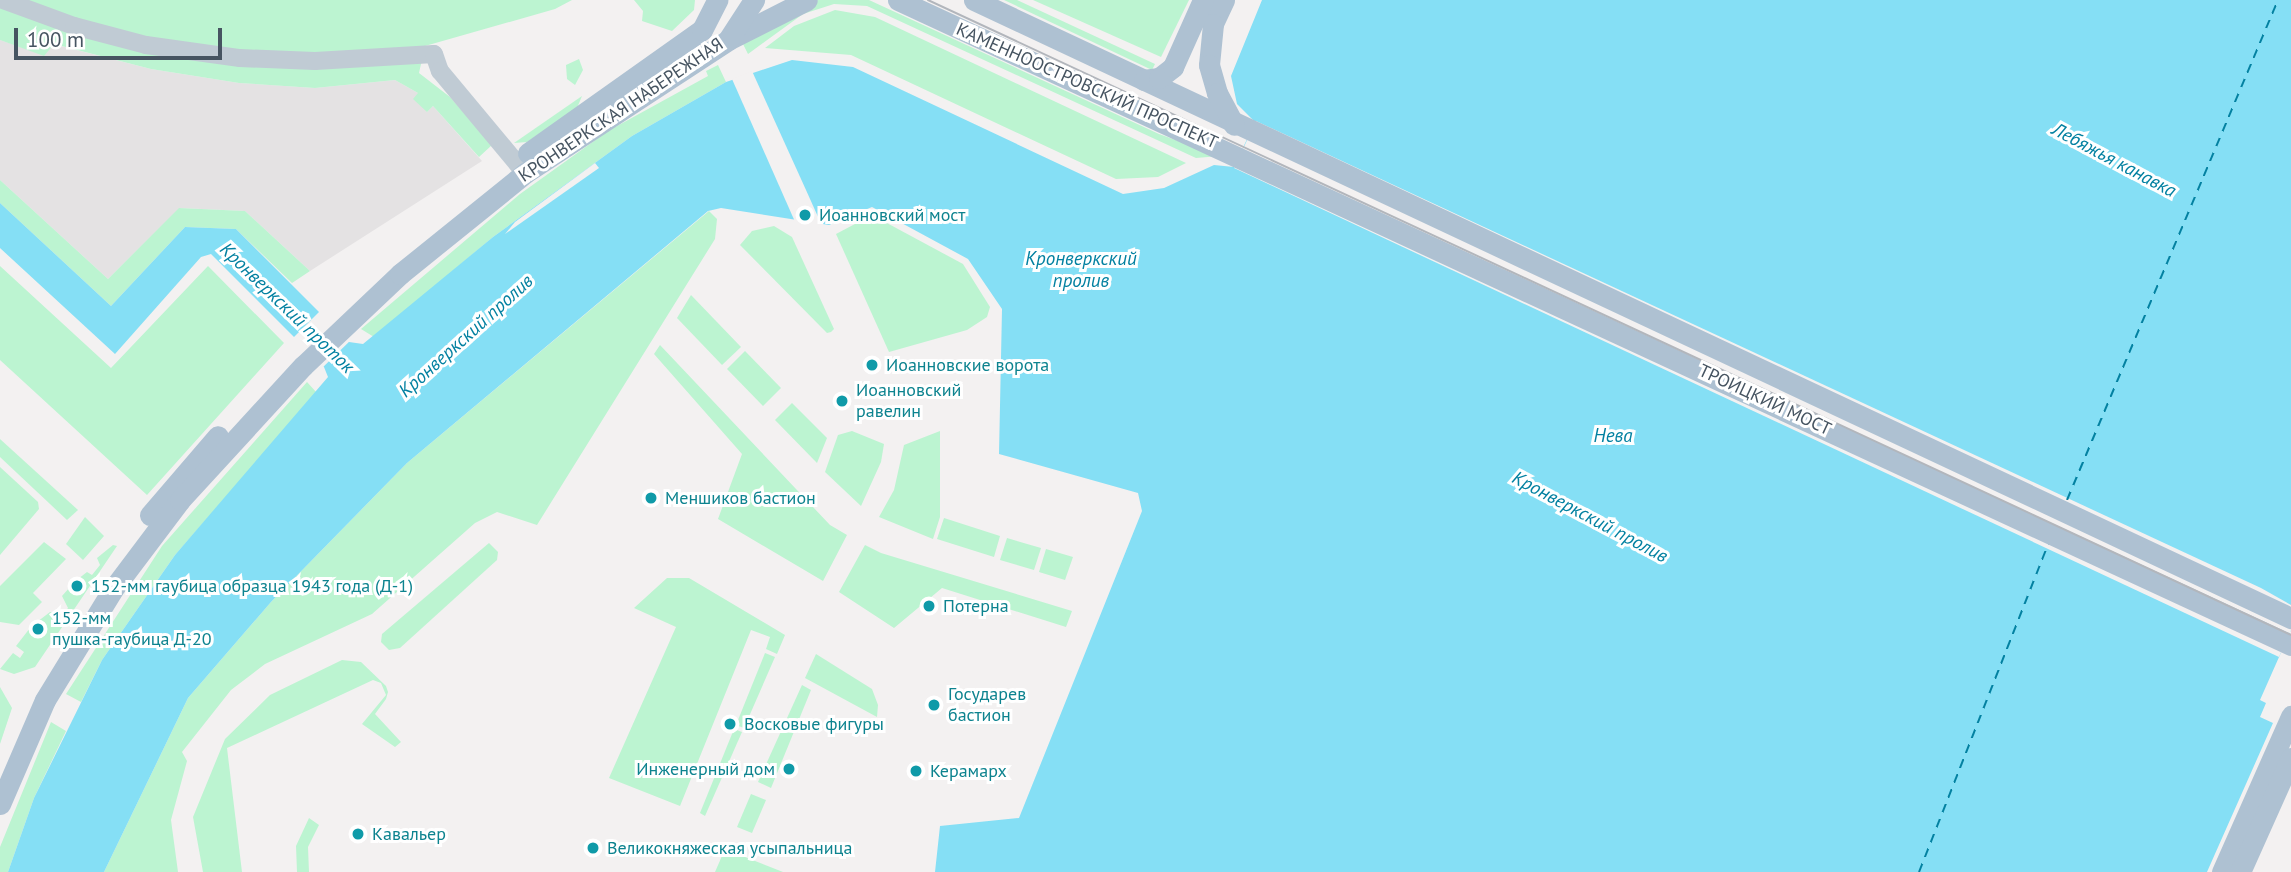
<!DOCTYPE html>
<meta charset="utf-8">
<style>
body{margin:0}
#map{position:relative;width:2291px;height:872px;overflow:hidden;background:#f3f1f1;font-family:"PT Sans",sans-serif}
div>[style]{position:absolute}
.education>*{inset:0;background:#e4e2e3}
.green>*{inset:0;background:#bcf4d1}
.water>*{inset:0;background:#85dff5}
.pier>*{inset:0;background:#f3f1f1}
.ferry>*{height:2px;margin-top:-1px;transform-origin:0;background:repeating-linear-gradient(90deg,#0381a1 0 9px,transparent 0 16px)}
.minor>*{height:18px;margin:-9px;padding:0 9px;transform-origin:9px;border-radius:9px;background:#c0cbd4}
.major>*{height:21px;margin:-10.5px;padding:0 10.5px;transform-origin:10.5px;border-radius:10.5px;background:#aec1d2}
.tram>*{height:2px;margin:-1px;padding:0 1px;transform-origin:1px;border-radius:1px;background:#b2b6bc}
.dots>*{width:19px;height:19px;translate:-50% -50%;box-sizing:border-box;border:4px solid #fff;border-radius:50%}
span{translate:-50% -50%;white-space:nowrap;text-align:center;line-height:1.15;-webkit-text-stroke:6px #fff;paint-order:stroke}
.street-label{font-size:18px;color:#465461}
.culture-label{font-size:18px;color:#0d838f}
.left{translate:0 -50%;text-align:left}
.right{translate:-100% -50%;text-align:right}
.water-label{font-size:19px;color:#0381a1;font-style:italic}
.scale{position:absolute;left:14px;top:28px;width:208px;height:32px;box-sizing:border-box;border:4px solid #465461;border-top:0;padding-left:9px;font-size:21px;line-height:24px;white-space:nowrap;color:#465461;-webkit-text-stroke:5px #fff;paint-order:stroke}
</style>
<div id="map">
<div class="education">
<div style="clip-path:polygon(0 40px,44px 55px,53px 44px,151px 69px,239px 83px,315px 88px,395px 80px,418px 93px,427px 112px,433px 106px,482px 161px,310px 271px,245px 211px,180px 208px,108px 279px,0 180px)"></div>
</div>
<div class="green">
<div style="clip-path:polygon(0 0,572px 0,555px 9px,425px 46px,419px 73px,450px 97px,492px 145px,479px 157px,433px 106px,427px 112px,413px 99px,418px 93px,395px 80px,315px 88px,239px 83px,151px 69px,54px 44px,44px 56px,0 40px)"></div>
<div style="clip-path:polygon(634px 0,695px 0,694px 10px,672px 31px,642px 21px,643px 11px)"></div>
<div style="clip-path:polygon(818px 0,869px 0,1159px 134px,1220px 156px,1196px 158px,867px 6px,834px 4px,803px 14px,748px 54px,743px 44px)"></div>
<div style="clip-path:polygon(1004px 0,1017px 0,1155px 64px,1152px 70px)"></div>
<div style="clip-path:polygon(1033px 0,1189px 0,1161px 57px)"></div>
<div style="clip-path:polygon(835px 10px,875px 17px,1186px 163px,1158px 177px,1116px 179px,851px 55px,765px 48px,794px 26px)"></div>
<div style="clip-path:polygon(579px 59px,583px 70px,575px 85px,567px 79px,566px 65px)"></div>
<div style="clip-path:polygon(718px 65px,726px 82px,632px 136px,493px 237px,374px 337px,361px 329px,520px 194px,608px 131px,708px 76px,706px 71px)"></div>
<div style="clip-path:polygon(582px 96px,577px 108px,527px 142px,514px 143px)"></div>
<div style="clip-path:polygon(0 180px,108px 279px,179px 208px,245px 211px,310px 271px,292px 283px,236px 229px,185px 227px,111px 306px,0 203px)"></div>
<div style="clip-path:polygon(709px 211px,717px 219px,715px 239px,537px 525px,497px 512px,475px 523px,372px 614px,265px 664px,231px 690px,182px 752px,187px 761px,171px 820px,178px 872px,104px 872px,188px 698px,271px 602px,407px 463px)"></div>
<div style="clip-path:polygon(872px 215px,963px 264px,990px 307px,987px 317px,967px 330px,889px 352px,836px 234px)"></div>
<div style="clip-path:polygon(774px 226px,792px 237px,834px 329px,831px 332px,827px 333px,740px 245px,752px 231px)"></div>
<div style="clip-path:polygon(0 266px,111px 368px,208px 266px,284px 343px,147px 495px,0 360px)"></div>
<div style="clip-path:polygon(691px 295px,741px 347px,722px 365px,677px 318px)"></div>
<div style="clip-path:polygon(660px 345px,830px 525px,847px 535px,823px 581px,718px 519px,742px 454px,654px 354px)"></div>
<div style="clip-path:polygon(745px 351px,781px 388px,763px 406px,727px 369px)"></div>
<div style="clip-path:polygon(307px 382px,317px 393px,175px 555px,102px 660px,81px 702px,66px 694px,162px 546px)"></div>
<div style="clip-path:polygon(792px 403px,827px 438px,817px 463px,775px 420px)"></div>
<div style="clip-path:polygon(852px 431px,884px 444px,881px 462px,861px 506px,825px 472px,838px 435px)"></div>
<div style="clip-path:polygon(940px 431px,940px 517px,933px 539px,879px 517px,894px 490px,904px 445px)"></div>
<div style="clip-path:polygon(0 439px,78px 510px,67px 520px,0 457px)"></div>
<div style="clip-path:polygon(0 467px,38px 502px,39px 509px,0 555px)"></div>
<div style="clip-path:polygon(85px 517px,104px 536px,83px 560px,66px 544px)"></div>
<div style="clip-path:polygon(944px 518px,1000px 536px,994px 557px,937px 539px)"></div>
<div style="clip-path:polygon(1007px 538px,1041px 548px,1034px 570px,1000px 560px)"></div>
<div style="clip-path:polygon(44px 542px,66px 559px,33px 593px,42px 602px,19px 625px,0 622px,0 586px)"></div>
<div style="clip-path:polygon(489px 543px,498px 552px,497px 560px,400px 648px,389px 650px,381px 642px,382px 634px)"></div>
<div style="clip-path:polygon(113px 545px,117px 546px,35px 667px,14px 674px,0 669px,13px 653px,20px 658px,24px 652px,16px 646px,30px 628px,41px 635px,45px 632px,37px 622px,50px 612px,63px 614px,68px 608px,62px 596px,70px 587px,81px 592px,78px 579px,87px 572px,92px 575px,100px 565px,97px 558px)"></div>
<div style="clip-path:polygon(865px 545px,881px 553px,1072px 611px,1066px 627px,942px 588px,894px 628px,839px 592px)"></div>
<div style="clip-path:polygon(1046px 549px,1073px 557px,1065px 580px,1039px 572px)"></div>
<div style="clip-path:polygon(667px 578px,689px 578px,785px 635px,777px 654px,766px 649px,770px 637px,751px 630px,680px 806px,609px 778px,676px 627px,634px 608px)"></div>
<div style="clip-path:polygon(765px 653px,775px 657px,744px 728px,736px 725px)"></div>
<div style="clip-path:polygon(816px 654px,872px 689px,878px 705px,877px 717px,805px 678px)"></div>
<div style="clip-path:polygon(342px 660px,361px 662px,386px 686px,388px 692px,386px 699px,375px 714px,401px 742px,395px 747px,362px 724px,386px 695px,381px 683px,373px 680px,227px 748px,242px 872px,203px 872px,193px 817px,225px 739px,270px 695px)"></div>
<div style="clip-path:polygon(802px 685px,811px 690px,771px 788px,758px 782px)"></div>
<div style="clip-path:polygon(0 687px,12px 708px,0 744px)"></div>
<div style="clip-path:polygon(51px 722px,66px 731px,34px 798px,8px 872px,0 872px,0 847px)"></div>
<div style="clip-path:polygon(734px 729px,742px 732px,705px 816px,700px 813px)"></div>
<div style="clip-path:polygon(751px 794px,766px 800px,752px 833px,737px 827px)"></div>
<div style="clip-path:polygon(309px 818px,319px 825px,308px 847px,309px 872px,297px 872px,296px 846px)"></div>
<div style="clip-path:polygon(725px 849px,783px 872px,715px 872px)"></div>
</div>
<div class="water">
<div style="clip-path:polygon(1262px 0,2291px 0,2291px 630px,2260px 700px,2266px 703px,2260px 717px,2273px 723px,2207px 872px,935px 872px,940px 826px,1019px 818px,1142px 511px,1138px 493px,999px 454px,1002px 309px,968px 259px,872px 207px,829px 225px,721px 208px,708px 211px,407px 463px,271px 602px,188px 698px,104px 872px,8px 872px,34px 798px,102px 660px,175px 555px,328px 377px,324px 367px,211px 254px,201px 257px,115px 354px,0 248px,0 203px,111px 306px,185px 227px,236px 229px,349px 342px,363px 344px,493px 237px,632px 136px,726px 82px,792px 60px,853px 67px,1123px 194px,1164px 188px,1214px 165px,1234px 167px,1255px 122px,1237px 104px,1231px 76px)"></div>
</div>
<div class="pier">
<div style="clip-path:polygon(752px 71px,806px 190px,823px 228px,796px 224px,732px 79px)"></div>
<div style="clip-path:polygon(1256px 121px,2261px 588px,2291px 605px,2291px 630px,2279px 657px,1234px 168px)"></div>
<div style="clip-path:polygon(595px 163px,599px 168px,505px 234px,515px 222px)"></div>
<div style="clip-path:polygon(322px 309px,352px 339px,321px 369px,292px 339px)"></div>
</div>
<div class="ferry">
<div style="left:2067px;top:500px;width:543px;rotate:-67.12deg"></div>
<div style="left:1919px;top:872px;width:352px;rotate:-68.5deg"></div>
</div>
<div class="minor">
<div style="left:3px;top:0;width:76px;rotate:20.1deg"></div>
<div style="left:74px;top:26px;width:74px;rotate:14.8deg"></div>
<div style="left:146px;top:45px;width:95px;rotate:7.9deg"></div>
<div style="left:240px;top:58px;width:75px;rotate:2.3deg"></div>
<div style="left:315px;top:61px;width:119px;rotate:-3.4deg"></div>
<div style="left:434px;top:54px;width:18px;rotate:71deg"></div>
<div style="left:440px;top:71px;width:133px;rotate:50.2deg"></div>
</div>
<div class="major">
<div style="left:898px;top:0;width:1535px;rotate:24.85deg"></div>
<div style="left:974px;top:0;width:1455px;rotate:25.14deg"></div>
<div style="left:1224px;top:0;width:26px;rotate:115deg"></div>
<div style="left:1213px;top:24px;width:41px;rotate:95.6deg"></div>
<div style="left:1209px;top:65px;width:29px;rotate:74deg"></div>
<div style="left:1217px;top:93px;width:36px;rotate:62deg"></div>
<div style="left:730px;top:39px;width:86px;rotate:-26.9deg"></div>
<div style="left:1144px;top:80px;width:15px;rotate:-8deg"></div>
<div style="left:1159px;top:78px;width:18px;rotate:-38deg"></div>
<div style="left:1173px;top:67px;width:73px;rotate:-65.9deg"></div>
<div style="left:528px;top:153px;width:213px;rotate:-35.3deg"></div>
<div style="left:702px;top:30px;width:34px;rotate:-63deg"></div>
<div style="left:150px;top:515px;width:104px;rotate:-49.3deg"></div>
<div style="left:0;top:804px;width:113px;rotate:-66.6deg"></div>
<div style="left:45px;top:700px;width:130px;rotate:-58.5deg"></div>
<div style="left:113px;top:589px;width:111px;rotate:-53deg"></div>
<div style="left:180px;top:500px;width:182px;rotate:-47.5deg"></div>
<div style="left:303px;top:366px;width:134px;rotate:-43.5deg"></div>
<div style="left:400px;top:274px;width:161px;rotate:-38.9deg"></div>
<div style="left:525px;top:173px;width:243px;rotate:-33.2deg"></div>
<div style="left:728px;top:40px;width:48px;rotate:-57deg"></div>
<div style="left:2222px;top:872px;width:171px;rotate:-66.1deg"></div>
<div style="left:2240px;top:872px;width:125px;rotate:-65.9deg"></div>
</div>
<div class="tram">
<div style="left:928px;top:0;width:1504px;rotate:24.98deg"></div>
</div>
<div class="dots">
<div style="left:805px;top:215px;background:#0f9aa8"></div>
<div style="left:872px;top:365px;background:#0f9aa8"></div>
<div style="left:842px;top:401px;background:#0f9aa8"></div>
<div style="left:651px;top:498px;background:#0f9aa8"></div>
<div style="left:77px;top:586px;background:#0f9aa8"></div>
<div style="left:929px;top:606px;background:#0f9aa8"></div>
<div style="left:38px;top:629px;background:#0f9aa8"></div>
<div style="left:934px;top:705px;background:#0f9aa8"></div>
<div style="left:730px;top:724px;background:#0f9aa8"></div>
<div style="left:789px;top:769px;background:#0f9aa8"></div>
<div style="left:916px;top:771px;background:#0f9aa8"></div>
<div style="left:358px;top:834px;background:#0f9aa8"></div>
<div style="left:593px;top:848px;background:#0f9aa8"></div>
</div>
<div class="street-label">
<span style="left:1087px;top:86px;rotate:24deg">КАМЕННООСТРОВСКИЙ ПРОСПЕКТ</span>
<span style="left:621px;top:110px;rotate:-34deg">КРОНВЕРКСКАЯ НАБЕРЕЖНАЯ</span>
<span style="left:1765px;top:400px;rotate:25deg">ТРОИЦКИЙ МОСТ</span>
</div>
<div class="culture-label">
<span class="left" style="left:819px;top:215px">Иоанновский мост</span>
<span class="left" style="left:886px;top:365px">Иоанновские ворота</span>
<span class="left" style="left:856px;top:401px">Иоанновский<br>равелин</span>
<span class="left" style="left:665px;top:498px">Меншиков бастион</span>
<span class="left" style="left:91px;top:586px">152-мм гаубица образца 1943 года (Д-1)</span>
<span class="left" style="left:943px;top:606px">Потерна</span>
<span class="left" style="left:52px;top:629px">152-мм<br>пушка-гаубица Д-20</span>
<span class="left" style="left:948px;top:705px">Государев<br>бастион</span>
<span class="left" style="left:744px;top:724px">Восковые фигуры</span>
<span class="right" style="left:775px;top:769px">Инженерный дом</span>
<span class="left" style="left:930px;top:771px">Керамарх</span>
<span class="left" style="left:372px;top:834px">Кавальер</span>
<span class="left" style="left:607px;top:848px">Великокняжеская усыпальница</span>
</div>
<div class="water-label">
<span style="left:2114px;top:160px;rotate:28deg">Лебяжья канавка</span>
<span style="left:1081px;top:270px">Кронверкский<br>пролив</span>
<span style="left:287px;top:308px;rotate:44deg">Кронверкский проток</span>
<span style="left:466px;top:336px;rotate:-42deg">Кронверкский пролив</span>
<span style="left:1613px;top:436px">Нева</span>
<span style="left:1590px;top:517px;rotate:28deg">Кронверкский пролив</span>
</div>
<div class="scale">100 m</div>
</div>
